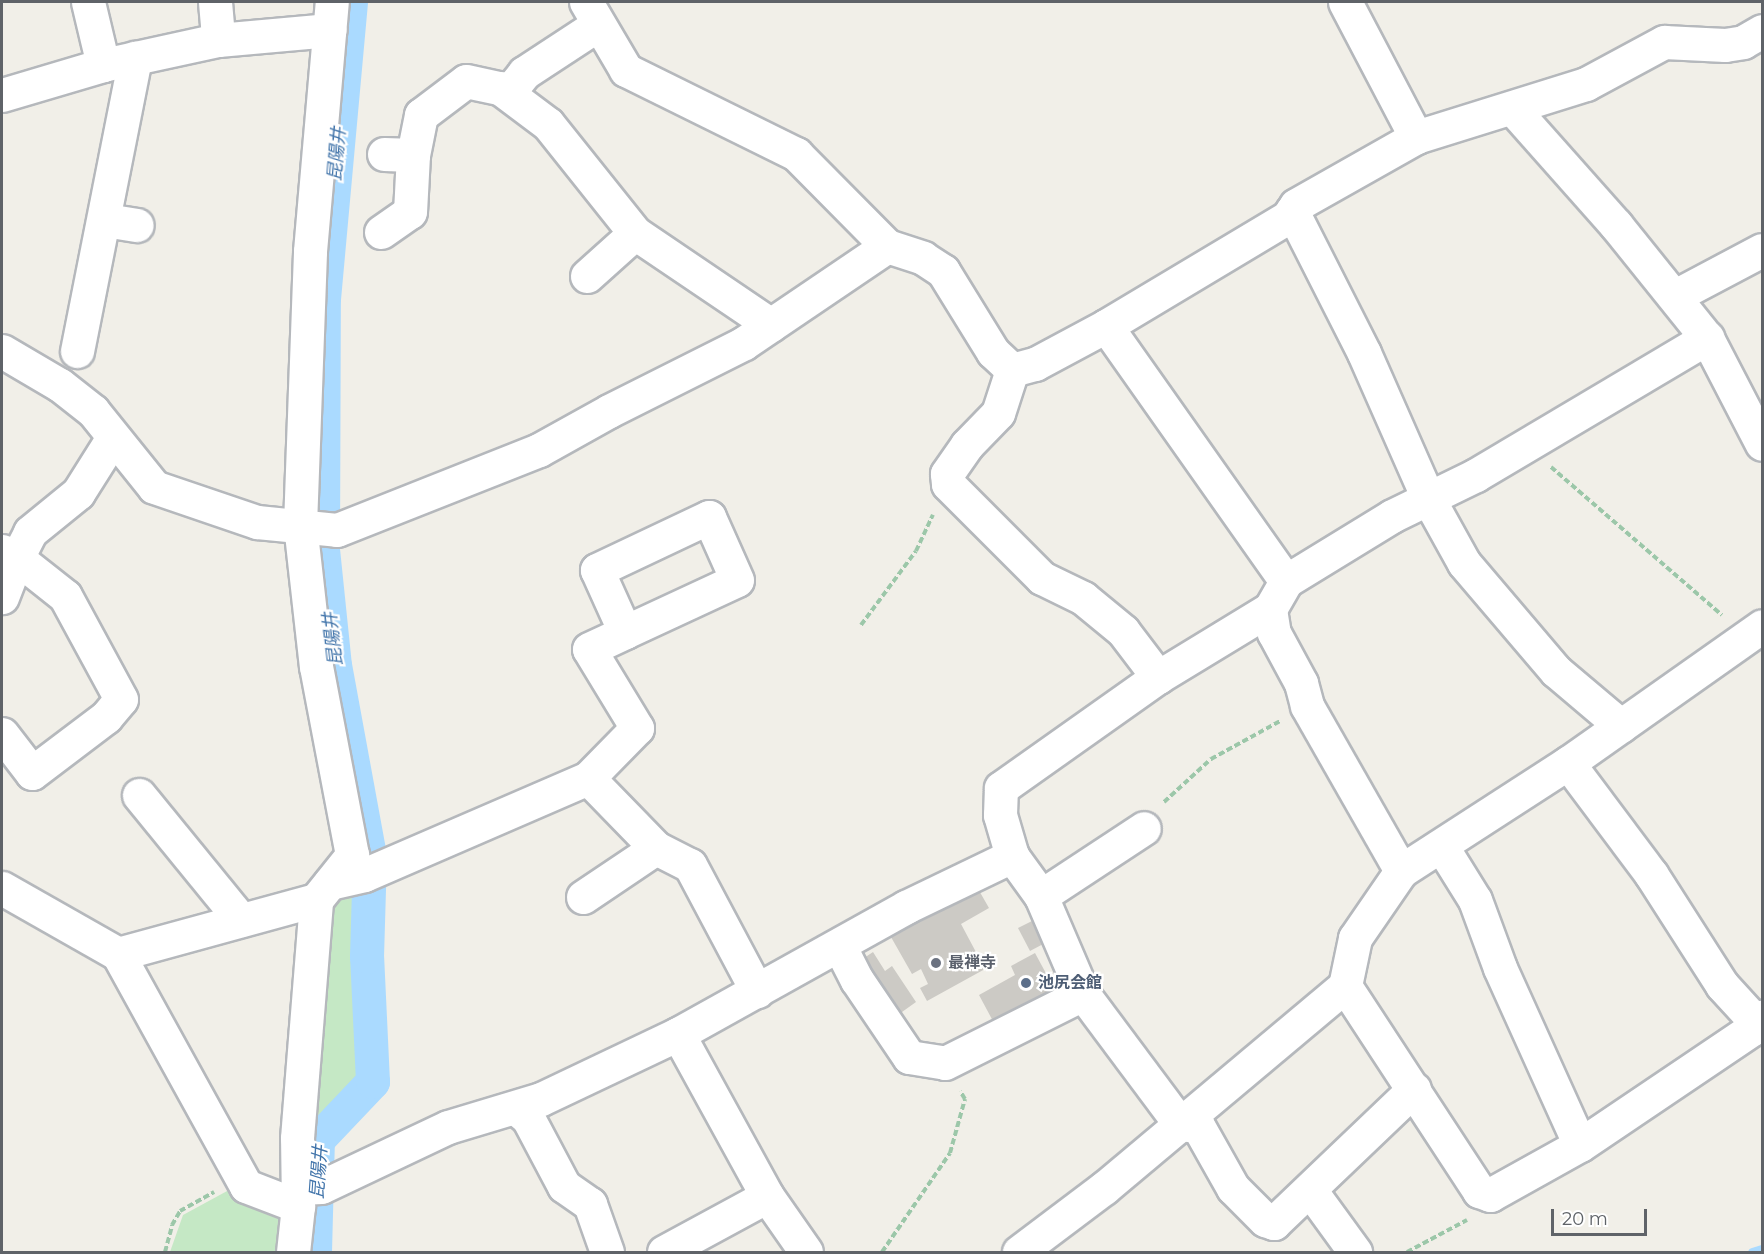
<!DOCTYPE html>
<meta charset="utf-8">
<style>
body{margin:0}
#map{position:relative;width:1764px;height:1254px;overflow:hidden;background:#f1efe8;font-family:Montserrat,"Noto Sans JP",sans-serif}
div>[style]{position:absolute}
.green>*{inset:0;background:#c5e8c5}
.stream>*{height:9px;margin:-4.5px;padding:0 4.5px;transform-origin:4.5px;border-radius:4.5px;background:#aadaff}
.canal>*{height:34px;margin:-17px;padding:0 17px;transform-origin:17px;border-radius:17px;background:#aadaff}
.building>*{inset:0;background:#cccac5}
.path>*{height:4px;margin-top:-2px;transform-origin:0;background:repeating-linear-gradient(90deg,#9cc7a9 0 6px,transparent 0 9px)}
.roads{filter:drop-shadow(2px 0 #b5b8bc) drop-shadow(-2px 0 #b5b8bc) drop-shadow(0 2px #b5b8bc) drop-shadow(0 -2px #b5b8bc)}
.minor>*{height:33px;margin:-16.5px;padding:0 16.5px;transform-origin:16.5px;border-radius:16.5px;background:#fff}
.dots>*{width:16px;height:16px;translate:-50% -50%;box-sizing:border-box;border:3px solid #fff;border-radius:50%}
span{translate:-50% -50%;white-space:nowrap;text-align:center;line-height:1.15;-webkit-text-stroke:4.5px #fff;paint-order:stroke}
.worship-label{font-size:16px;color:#5b616d;font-weight:700}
.left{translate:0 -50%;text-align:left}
.service-label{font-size:16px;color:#4e5e75;font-weight:700}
.water-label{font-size:18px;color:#4174aa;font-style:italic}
.frame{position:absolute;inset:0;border:3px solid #5f6368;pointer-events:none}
.scale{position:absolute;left:1551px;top:1209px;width:96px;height:27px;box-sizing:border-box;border:3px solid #5f6368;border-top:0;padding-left:8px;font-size:18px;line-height:21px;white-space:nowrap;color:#5f6368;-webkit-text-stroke:4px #fff;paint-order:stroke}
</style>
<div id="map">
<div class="green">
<div style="clip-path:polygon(361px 882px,367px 1082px,319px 1133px,306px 1137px,323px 905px)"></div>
<div style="clip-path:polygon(240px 1184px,287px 1205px,285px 1252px,170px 1252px,183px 1215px)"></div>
</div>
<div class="stream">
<div style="left:1752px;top:1252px;width:10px;rotate:-17deg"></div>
</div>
<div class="canal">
<div style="left:315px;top:1252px;width:112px;rotate:-88.5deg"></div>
<div style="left:318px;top:1140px;width:80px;rotate:-46.5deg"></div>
<div style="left:373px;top:1082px;width:125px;rotate:-92.7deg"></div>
<div style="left:367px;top:957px;width:101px;rotate:-88.3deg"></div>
<div style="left:370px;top:856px;width:193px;rotate:-100.4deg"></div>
<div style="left:335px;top:666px;width:117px;rotate:-95.9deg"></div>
<div style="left:323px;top:550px;width:251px;rotate:-89.8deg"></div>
<div style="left:324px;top:299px;width:298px;rotate:-84.8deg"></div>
</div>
<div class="building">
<div style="clip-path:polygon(977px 887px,989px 908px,961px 924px,985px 969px,927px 1001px,920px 988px,928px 984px,921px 969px,912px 974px,887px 930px)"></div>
<div style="clip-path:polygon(1036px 919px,1047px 942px,1030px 951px,1018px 928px)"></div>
<div style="clip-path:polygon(873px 952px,885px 971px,892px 966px,916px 1002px,895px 1017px,858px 962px)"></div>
<div style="clip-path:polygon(1035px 953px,1055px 990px,994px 1023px,979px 995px,1015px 975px,1011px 966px)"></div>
</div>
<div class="path">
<div style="left:1551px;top:467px;width:226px;rotate:40.9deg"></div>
<div style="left:861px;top:625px;width:92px;rotate:-53.4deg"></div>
<div style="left:916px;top:551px;width:40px;rotate:-65deg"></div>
<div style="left:1164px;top:802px;width:64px;rotate:-42.5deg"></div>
<div style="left:1211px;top:759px;width:79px;rotate:-28.8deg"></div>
<div style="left:165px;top:1252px;width:28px;rotate:-75deg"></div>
<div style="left:172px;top:1225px;width:16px;rotate:-60deg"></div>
<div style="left:180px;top:1211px;width:39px;rotate:-29deg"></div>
<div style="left:882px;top:1252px;width:120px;rotate:-55.5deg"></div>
<div style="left:950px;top:1153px;width:56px;rotate:-74.5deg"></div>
<div style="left:965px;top:1099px;width:9px;rotate:-122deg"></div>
<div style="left:1407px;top:1252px;width:68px;rotate:-28.1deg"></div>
</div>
<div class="roads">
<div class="minor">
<div style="left:88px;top:2px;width:65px;rotate:76.6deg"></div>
<div style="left:215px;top:2px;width:38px;rotate:85deg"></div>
<div style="left:586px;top:2px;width:79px;rotate:59.5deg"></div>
<div style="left:626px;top:70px;width:190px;rotate:26.3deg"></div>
<div style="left:796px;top:154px;width:129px;rotate:45.3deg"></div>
<div style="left:887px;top:246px;width:38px;rotate:18deg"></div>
<div style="left:923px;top:258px;width:24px;rotate:33deg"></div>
<div style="left:943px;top:271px;width:95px;rotate:58.3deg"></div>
<div style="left:993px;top:352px;width:26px;rotate:43deg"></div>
<div style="left:1012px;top:370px;width:24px;rotate:-15deg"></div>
<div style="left:1035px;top:364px;width:81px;rotate:-28.2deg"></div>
<div style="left:1106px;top:326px;width:212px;rotate:-30.9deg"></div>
<div style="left:1288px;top:217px;width:14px;rotate:-56deg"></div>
<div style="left:1296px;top:205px;width:138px;rotate:-29.5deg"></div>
<div style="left:1345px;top:2px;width:153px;rotate:62.3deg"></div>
<div style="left:1416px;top:137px;width:178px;rotate:-17.3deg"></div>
<div style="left:1586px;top:84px;width:89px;rotate:-28.3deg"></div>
<div style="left:1664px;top:42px;width:61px;rotate:2.8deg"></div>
<div style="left:1725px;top:45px;width:18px;rotate:-9deg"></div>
<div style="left:1743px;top:42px;width:22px;rotate:-30deg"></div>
<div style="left:508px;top:93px;width:26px;rotate:-51deg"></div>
<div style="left:524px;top:73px;width:87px;rotate:-33.3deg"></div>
<div style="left:2px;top:95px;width:105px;rotate:-16.5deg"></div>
<div style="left:103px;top:65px;width:118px;rotate:-12.3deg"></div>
<div style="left:218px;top:40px;width:112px;rotate:-5.1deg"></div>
<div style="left:1513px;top:109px;width:155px;rotate:48.4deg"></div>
<div style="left:1616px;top:225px;width:145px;rotate:51.2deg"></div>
<div style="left:1707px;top:338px;width:119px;rotate:62.6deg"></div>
<div style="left:384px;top:154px;width:29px;rotate:2deg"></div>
<div style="left:1292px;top:211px;width:159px;rotate:63.1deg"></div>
<div style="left:1364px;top:353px;width:158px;rotate:66.2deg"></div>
<div style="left:1428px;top:498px;width:74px;rotate:61deg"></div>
<div style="left:1464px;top:563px;width:142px;rotate:49.6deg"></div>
<div style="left:1556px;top:671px;width:85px;rotate:40.2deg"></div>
<div style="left:105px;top:220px;width:32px;rotate:9deg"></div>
<div style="left:381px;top:232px;width:35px;rotate:-35deg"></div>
<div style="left:410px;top:212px;width:57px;rotate:-87deg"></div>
<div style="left:413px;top:155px;width:41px;rotate:-78.7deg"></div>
<div style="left:421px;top:115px;width:56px;rotate:-37.1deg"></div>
<div style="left:466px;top:81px;width:35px;rotate:12deg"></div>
<div style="left:500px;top:88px;width:60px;rotate:36.9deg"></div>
<div style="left:548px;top:124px;width:139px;rotate:51.4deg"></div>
<div style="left:635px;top:233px;width:164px;rotate:34.1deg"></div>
<div style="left:587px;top:276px;width:64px;rotate:-41.9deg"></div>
<div style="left:1675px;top:296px;width:98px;rotate:-27.9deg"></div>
<div style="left:1106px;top:326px;width:312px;rotate:54.8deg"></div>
<div style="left:2px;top:351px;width:67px;rotate:30.4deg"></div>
<div style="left:60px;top:385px;width:42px;rotate:38.2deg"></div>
<div style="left:93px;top:411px;width:97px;rotate:51.2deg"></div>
<div style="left:154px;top:487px;width:109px;rotate:18.8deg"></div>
<div style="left:257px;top:522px;width:80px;rotate:5.7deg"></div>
<div style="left:337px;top:530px;width:217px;rotate:-21.6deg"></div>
<div style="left:539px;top:450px;width:80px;rotate:-29.1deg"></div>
<div style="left:609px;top:411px;width:151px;rotate:-26.7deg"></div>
<div style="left:744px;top:343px;width:173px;rotate:-34.1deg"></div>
<div style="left:77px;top:351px;width:299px;rotate:-78.8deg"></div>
<div style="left:1012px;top:370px;width:45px;rotate:108deg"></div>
<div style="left:998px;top:413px;width:45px;rotate:134.1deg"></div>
<div style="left:967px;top:445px;width:35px;rotate:125deg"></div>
<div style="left:947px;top:474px;width:10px;rotate:84deg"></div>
<div style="left:948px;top:484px;width:133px;rotate:45deg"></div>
<div style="left:1042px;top:578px;width:46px;rotate:26deg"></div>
<div style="left:1083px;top:598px;width:52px;rotate:39.5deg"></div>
<div style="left:1123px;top:631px;width:58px;rotate:52.7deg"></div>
<div style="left:2px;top:551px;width:17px;rotate:25deg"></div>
<div style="left:17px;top:558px;width:42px;rotate:111deg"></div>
<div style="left:1270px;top:609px;width:24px;rotate:81deg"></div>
<div style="left:1274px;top:633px;width:57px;rotate:61.6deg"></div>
<div style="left:1301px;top:683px;width:24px;rotate:75deg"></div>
<div style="left:1307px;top:706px;width:190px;rotate:60.3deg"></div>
<div style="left:2px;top:734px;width:49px;rotate:52.4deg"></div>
<div style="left:32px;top:773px;width:93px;rotate:-37.1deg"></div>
<div style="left:106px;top:717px;width:23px;rotate:-50deg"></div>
<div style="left:121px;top:699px;width:117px;rotate:-118.5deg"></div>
<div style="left:65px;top:596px;width:61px;rotate:-141.6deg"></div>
<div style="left:17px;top:558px;width:29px;rotate:-63deg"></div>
<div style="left:30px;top:532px;width:62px;rotate:-39.1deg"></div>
<div style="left:78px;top:493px;width:64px;rotate:-57.8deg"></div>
<div style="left:1568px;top:763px;width:139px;rotate:53.2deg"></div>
<div style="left:1651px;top:874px;width:132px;rotate:57.4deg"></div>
<div style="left:1722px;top:985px;width:49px;rotate:47.5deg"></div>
<div style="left:588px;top:778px;width:98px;rotate:45.8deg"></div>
<div style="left:656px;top:848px;width:38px;rotate:27deg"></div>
<div style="left:690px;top:865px;width:143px;rotate:62deg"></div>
<div style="left:139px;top:795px;width:161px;rotate:50.8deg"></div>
<div style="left:1442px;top:847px;width:62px;rotate:58.1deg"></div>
<div style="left:1475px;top:900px;width:72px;rotate:69.8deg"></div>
<div style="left:1500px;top:968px;width:194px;rotate:65.7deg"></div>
<div style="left:330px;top:883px;width:35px;rotate:-13deg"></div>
<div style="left:364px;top:875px;width:244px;rotate:-23.4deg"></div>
<div style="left:588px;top:778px;width:70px;rotate:-45.6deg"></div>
<div style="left:637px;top:728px;width:92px;rotate:-121.3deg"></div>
<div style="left:589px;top:649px;width:40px;rotate:-25deg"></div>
<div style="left:625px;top:632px;width:123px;rotate:-24.9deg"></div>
<div style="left:737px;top:580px;width:69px;rotate:-114deg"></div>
<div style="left:709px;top:517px;width:124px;rotate:154.7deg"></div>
<div style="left:597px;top:570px;width:68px;rotate:65.7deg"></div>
<div style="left:2px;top:888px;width:133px;rotate:29.6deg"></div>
<div style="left:118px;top:954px;width:265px;rotate:61.1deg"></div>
<div style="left:246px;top:1186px;width:56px;rotate:21deg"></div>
<div style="left:298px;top:1206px;width:46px;rotate:96.2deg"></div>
<div style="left:1041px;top:896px;width:123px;rotate:-33.4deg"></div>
<div style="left:583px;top:897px;width:88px;rotate:-33.9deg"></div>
<div style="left:840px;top:947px;width:37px;rotate:63deg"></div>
<div style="left:857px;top:980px;width:93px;rotate:56deg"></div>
<div style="left:909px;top:1057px;width:36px;rotate:9deg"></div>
<div style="left:945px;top:1063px;width:154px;rotate:-26.6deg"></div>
<div style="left:118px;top:954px;width:205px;rotate:-15.3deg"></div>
<div style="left:1345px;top:986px;width:245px;rotate:56.8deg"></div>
<div style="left:1479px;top:1191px;width:12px;rotate:20deg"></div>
<div style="left:1490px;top:1195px;width:103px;rotate:-29.1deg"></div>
<div style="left:1580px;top:1145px;width:207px;rotate:-34deg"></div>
<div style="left:1752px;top:1029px;width:16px;rotate:-50deg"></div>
<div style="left:678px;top:1034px;width:185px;rotate:61.2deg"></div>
<div style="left:767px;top:1196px;width:68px;rotate:55.1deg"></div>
<div style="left:1414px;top:1089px;width:194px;rotate:136.3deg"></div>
<div style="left:1274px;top:1223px;width:9px;rotate:-162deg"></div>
<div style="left:1265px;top:1220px;width:45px;rotate:-135deg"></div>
<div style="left:1233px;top:1188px;width:71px;rotate:-119.4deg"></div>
<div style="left:1198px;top:1126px;width:18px;rotate:-174deg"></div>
<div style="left:1180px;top:1124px;width:162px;rotate:-126.7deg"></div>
<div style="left:1083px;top:994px;width:107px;rotate:-113.2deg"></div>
<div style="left:1041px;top:896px;width:49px;rotate:-125.9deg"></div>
<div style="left:1012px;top:856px;width:43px;rotate:-106.3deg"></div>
<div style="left:1000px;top:815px;width:27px;rotate:-88deg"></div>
<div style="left:1001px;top:788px;width:192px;rotate:-35.3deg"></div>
<div style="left:1158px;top:677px;width:131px;rotate:-31.3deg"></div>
<div style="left:1270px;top:609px;width:32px;rotate:-60deg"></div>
<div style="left:1286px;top:581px;width:124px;rotate:-31.5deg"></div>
<div style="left:1392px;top:516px;width:93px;rotate:-26deg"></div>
<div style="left:1476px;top:475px;width:269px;rotate:-30.7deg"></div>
<div style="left:516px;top:1108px;width:16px;rotate:40deg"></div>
<div style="left:528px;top:1118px;width:77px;rotate:62.1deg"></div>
<div style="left:564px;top:1186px;width:32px;rotate:35deg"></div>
<div style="left:590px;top:1204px;width:51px;rotate:70.5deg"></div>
<div style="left:300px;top:1188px;width:21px;rotate:-3deg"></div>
<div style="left:321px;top:1187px;width:140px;rotate:-25.3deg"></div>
<div style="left:448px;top:1127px;width:97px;rotate:-16.8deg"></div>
<div style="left:541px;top:1099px;width:152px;rotate:-25.4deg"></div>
<div style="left:678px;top:1034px;width:261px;rotate:-29.1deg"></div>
<div style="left:906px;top:907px;width:118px;rotate:-25.7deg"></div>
<div style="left:1310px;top:1190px;width:77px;rotate:54deg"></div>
<div style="left:298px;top:1206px;width:68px;rotate:-90.8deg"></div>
<div style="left:297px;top:1138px;width:239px;rotate:-85.4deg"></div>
<div style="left:316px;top:900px;width:58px;rotate:-51.3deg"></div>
<div style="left:352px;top:855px;width:191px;rotate:-100.8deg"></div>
<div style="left:316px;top:667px;width:143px;rotate:-96.4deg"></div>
<div style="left:300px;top:525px;width:274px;rotate:-87.9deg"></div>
<div style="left:310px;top:251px;width:250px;rotate:-85deg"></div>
<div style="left:664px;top:1252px;width:117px;rotate:-28.5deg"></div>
<div style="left:1019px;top:1252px;width:106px;rotate:-37deg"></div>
<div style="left:1104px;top:1188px;width:314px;rotate:-40deg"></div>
<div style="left:1345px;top:986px;width:49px;rotate:-78.2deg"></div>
<div style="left:1355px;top:938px;width:81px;rotate:-55.5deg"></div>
<div style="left:1401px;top:871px;width:199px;rotate:-32.9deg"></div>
<div style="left:1568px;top:763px;width:237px;rotate:-35.2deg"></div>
</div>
</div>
<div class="dots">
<div style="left:936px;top:963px;background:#6b7280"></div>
<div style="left:1026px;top:983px;background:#5c6f8a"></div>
</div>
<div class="worship-label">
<span class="left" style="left:948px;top:963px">最禅寺</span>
</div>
<div class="service-label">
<span class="left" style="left:1038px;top:983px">池尻会館</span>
</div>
<div class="water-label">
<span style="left:337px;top:154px;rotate:-85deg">昆陽井</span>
<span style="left:333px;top:639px;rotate:-97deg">昆陽井</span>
<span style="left:319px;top:1172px;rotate:-86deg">昆陽井</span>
</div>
<div class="frame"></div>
<div class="scale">20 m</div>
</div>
